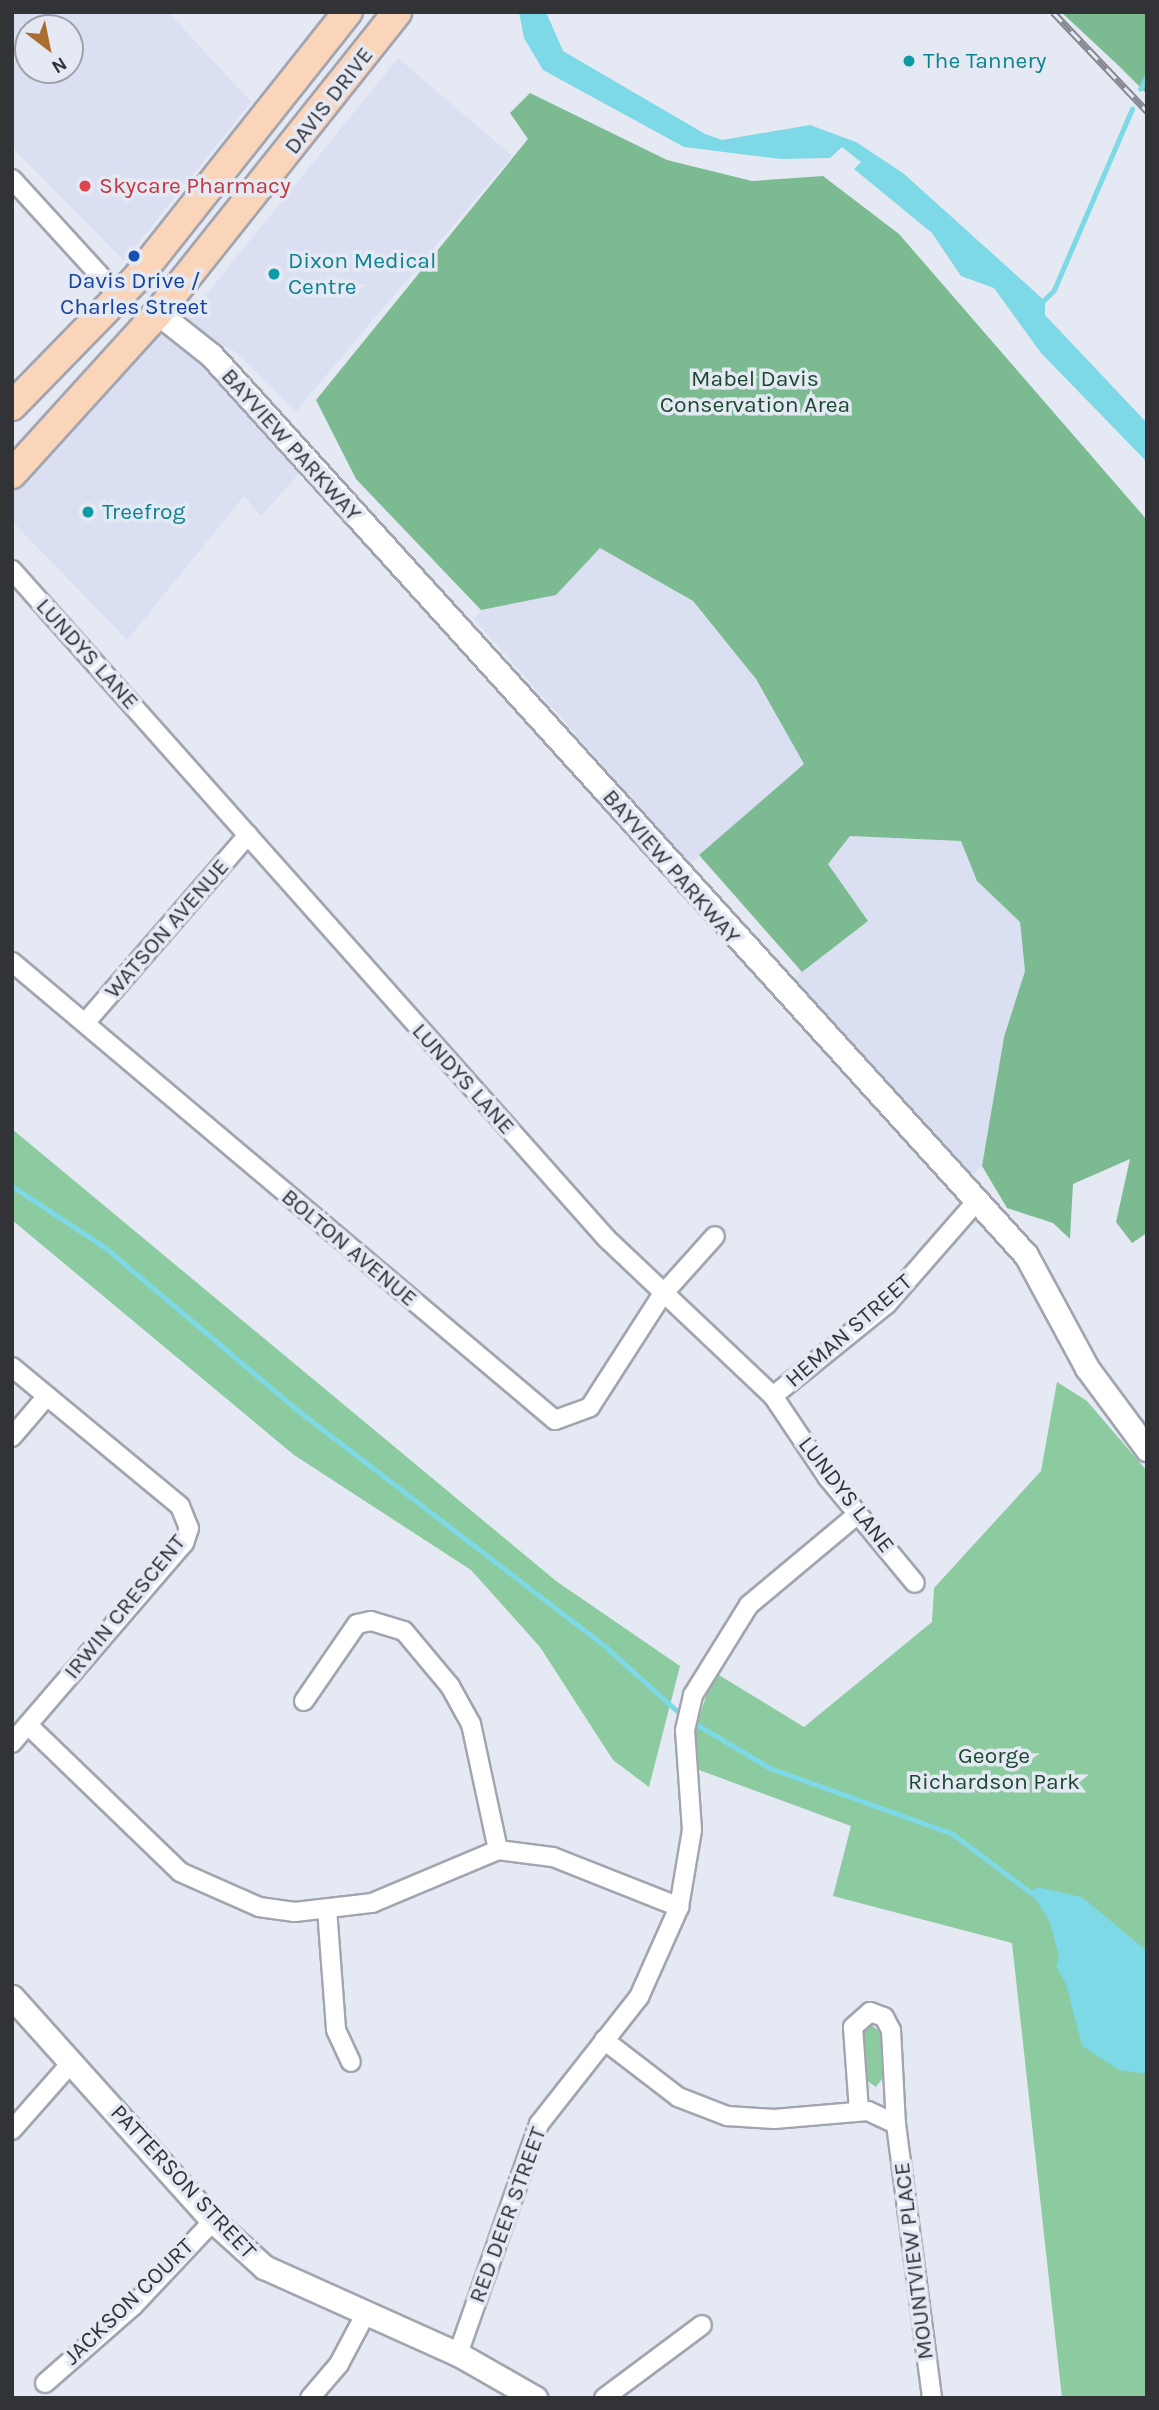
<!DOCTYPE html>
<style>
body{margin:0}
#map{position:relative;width:1159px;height:2410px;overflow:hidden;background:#e5e9f4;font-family:Karla,sans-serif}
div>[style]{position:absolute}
.built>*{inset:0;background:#dadff2}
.green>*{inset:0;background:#8ccaa0}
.forest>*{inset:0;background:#7cbb91}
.water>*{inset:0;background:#7dd9e5}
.stream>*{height:4.5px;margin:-2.25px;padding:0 2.25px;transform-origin:2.25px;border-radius:2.25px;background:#7dd9e5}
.roads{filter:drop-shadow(2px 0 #a2a5b0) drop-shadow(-2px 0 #a2a5b0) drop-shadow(0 2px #a2a5b0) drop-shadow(0 -2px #a2a5b0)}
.minor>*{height:18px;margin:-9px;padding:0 9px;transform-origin:9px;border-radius:9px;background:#fff}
.tertiary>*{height:23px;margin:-11.5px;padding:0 11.5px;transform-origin:11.5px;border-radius:11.5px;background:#fff}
.primary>*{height:28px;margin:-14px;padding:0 14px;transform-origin:14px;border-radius:14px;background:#fad5b9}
.rail>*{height:7px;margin-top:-3.5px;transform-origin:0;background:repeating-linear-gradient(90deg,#e5e9f4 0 13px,#85888f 0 26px);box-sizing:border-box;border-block:2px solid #85888f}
.dots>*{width:19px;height:19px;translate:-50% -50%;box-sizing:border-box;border:4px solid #e5e9f4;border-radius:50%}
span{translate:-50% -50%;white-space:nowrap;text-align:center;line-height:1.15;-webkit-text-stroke:7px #e5e9f4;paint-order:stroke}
.culture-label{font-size:23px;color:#0d838f}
.left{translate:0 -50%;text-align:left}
.street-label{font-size:23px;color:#313337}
.health-label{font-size:23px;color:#be3a42}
.transit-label{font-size:23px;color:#164399}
.park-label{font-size:23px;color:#1a4a2d}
.frame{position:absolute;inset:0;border:14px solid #313337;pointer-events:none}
.north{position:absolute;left:14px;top:14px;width:70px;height:70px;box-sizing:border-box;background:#e5e9f4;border:2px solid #9da0a8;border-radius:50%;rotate:148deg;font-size:19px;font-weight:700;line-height:28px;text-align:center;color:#313337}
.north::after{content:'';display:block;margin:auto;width:24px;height:32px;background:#ab6e32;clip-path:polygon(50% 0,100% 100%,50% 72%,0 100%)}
</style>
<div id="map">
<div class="built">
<div style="clip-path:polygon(evenodd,12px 12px,168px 12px,251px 102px,124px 261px,12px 147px,12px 12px,28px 28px,70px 28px,70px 70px,28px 70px,28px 28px)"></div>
<div style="clip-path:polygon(398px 58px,512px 156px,296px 411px,237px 353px,184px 322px)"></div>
<div style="clip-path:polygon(153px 328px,169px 330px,305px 467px,261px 516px,244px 496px,127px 640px,12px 521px,12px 485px)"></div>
<div style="clip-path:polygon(600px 548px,692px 601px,752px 674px,805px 764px,690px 864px,474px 619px,481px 610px,556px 595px)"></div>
<div style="clip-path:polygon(850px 836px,961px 841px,977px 881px,1020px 922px,1025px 971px,1004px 1037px,982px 1166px,973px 1175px,793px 979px,868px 921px,828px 864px)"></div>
</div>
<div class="green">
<div style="clip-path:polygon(12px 1129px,556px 1581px,680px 1666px,649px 1787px,613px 1760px,540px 1647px,471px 1570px,294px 1455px,12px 1220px)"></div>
<div style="clip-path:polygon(1057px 1382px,1087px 1401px,1147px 1471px,1147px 2398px,1062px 2398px,1012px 1943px,833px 1896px,851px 1826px,699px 1770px,694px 1733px,714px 1672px,804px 1727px,932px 1622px,934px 1588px,1041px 1471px)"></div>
<div style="clip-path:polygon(869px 2023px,881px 2033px,885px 2075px,876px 2087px,866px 2080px,861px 2031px)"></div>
</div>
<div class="forest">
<div style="clip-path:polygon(1061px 12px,1147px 12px,1147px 94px,1119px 66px)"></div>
<div style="clip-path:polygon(530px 93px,667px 160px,752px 181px,823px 176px,899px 234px,1147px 520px,1147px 1233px,1132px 1243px,1116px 1222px,1130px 1159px,1073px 1184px,1070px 1239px,1053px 1223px,1007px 1208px,982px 1166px,1004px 1037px,1025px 971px,1020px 922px,977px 881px,961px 841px,850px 836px,828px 864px,868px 921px,802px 972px,699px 855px,804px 764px,756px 679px,693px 601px,600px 548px,556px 595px,481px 610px,356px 479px,316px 400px,528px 139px,510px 113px)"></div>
</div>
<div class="water">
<div style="clip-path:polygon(519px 12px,546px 12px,563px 51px,705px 134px,722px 140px,810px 125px,856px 142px,903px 173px,1045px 301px,1045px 315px,1147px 423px,1147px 462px,1041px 353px,994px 288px,961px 276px,932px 233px,854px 169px,861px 162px,842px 147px,830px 158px,781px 159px,684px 147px,543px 70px,524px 38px)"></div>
<div style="clip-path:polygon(1037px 1887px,1082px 1897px,1147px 1951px,1147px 2074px,1119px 2070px,1082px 2046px,1050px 1922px,1031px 1892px)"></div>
</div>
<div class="stream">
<div style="left:1140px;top:89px;width:16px;rotate:-63deg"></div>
<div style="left:1040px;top:304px;width:20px;rotate:-45deg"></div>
<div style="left:1054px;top:290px;width:197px;rotate:-66.7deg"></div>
<div style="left:12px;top:1186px;width:113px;rotate:33.4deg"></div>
<div style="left:106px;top:1248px;width:248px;rotate:40.2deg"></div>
<div style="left:295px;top:1408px;width:392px;rotate:37.5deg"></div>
<div style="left:606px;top:1647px;width:105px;rotate:41.9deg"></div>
<div style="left:691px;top:1721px;width:92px;rotate:30.7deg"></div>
<div style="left:770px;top:1768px;width:195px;rotate:19.8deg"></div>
<div style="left:953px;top:1834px;width:100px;rotate:36.9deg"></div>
<div style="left:1062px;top:1956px;width:10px;rotate:107deg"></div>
<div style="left:1059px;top:1966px;width:23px;rotate:61deg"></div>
</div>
<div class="roads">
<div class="minor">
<div style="left:12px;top:179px;width:159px;rotate:47.6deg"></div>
<div style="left:12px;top:570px;width:895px;rotate:48.35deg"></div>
<div style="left:607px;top:1239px;width:228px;rotate:43.4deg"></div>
<div style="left:773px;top:1396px;width:99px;rotate:56.1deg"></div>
<div style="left:828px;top:1478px;width:136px;rotate:50.4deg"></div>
<div style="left:12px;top:962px;width:710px;rotate:40.15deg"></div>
<div style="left:555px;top:1420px;width:37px;rotate:-20deg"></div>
<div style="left:590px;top:1407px;width:133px;rotate:-57.3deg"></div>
<div style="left:662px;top:1295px;width:79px;rotate:-48.1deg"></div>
<div style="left:85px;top:1023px;width:249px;rotate:-49.1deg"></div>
<div style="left:12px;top:1367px;width:218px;rotate:39.6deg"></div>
<div style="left:180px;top:1506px;width:24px;rotate:68deg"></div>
<div style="left:189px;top:1528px;width:16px;rotate:108deg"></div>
<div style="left:184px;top:1543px;width:264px;rotate:130.7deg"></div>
<div style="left:773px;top:1396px;width:146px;rotate:-38.9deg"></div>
<div style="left:887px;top:1304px;width:137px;rotate:-48.9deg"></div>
<div style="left:12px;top:1437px;width:54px;rotate:-49.5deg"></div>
<div style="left:304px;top:1701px;width:93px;rotate:-55.5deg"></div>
<div style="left:357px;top:1624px;width:14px;rotate:-12deg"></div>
<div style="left:371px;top:1621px;width:34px;rotate:17deg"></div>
<div style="left:404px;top:1631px;width:72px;rotate:50.1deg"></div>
<div style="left:450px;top:1686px;width:43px;rotate:61.1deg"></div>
<div style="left:471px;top:1724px;width:129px;rotate:77.9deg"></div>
<div style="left:28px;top:1725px;width:211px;rotate:44deg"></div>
<div style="left:180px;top:1872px;width:86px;rotate:23.9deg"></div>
<div style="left:259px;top:1907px;width:36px;rotate:8deg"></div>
<div style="left:295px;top:1912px;width:78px;rotate:-6.7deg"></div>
<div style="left:372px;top:1903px;width:137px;rotate:-22.8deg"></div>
<div style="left:498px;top:1850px;width:55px;rotate:7.3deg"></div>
<div style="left:553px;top:1857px;width:136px;rotate:21.6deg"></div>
<div style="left:327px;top:1909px;width:121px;rotate:85.7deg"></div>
<div style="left:336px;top:2030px;width:35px;rotate:65deg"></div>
<div style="left:604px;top:2040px;width:93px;rotate:37.6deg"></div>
<div style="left:678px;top:2097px;width:53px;rotate:21.2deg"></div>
<div style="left:727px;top:2116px;width:47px;rotate:3.7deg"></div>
<div style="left:774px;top:2119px;width:94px;rotate:-4.9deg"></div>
<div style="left:868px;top:2111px;width:31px;rotate:25deg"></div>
<div style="left:859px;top:2111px;width:84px;rotate:-94.1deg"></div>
<div style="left:853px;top:2027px;width:23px;rotate:-41deg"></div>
<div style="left:870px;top:2012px;width:15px;rotate:20deg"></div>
<div style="left:884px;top:2017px;width:15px;rotate:62deg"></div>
<div style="left:891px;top:2030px;width:94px;rotate:87deg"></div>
<div style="left:896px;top:2124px;width:276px;rotate:82.5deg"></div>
<div style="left:12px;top:2130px;width:91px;rotate:-48.6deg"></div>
<div style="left:458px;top:2354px;width:244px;rotate:-70.6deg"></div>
<div style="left:539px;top:2124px;width:162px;rotate:-51.8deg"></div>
<div style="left:639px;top:1997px;width:98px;rotate:-66deg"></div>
<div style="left:679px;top:1907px;width:78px;rotate:-80.4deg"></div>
<div style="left:692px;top:1830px;width:100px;rotate:-94deg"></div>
<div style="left:685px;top:1730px;width:36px;rotate:-77deg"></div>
<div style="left:693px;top:1695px;width:106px;rotate:-58.1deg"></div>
<div style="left:749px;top:1605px;width:142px;rotate:-39.9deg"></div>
<div style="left:45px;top:2383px;width:117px;rotate:-41.2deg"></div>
<div style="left:133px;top:2306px;width:117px;rotate:-46.7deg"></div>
<div style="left:310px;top:2398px;width:45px;rotate:-49.5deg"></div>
<div style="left:339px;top:2364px;width:58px;rotate:-62.1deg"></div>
<div style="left:604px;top:2398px;width:122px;rotate:-36.7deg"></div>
</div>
<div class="tertiary">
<div style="left:158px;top:313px;width:68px;rotate:38.4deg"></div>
<div style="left:211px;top:355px;width:1214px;rotate:47.84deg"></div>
<div style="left:1026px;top:1255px;width:128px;rotate:61.6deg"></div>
<div style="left:1087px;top:1368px;width:101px;rotate:53.5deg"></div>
<div style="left:12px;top:1997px;width:301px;rotate:48.1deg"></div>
<div style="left:213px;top:2221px;width:69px;rotate:42deg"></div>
<div style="left:264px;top:2267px;width:213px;rotate:24.2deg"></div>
<div style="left:458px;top:2354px;width:89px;rotate:29.7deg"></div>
</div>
<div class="primary">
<div style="left:12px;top:406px;width:177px;rotate:-45.7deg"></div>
<div style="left:136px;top:279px;width:341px;rotate:-51.6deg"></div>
<div style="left:12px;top:474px;width:217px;rotate:-47.8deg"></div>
<div style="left:158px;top:313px;width:384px;rotate:-51.5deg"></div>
</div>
</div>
<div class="rail">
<div style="left:1053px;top:12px;width:137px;rotate:46.5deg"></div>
</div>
<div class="dots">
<div style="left:909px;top:61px;background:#0f9aa8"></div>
<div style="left:85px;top:186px;background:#e0444e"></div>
<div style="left:134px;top:256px;background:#1a4fb4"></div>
<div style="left:274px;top:274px;background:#0f9aa8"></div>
<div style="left:88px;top:512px;background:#0f9aa8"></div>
</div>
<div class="culture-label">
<span class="left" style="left:923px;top:61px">The Tannery</span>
<span class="left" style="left:288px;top:274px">Dixon Medical<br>Centre</span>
<span class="left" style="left:102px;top:512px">Treefrog</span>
</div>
<div class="street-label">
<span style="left:329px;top:101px;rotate:-52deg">DAVIS DRIVE</span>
<span style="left:291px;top:445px;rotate:48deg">BAYVIEW PARKWAY</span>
<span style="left:87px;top:654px;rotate:48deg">LUNDYS LANE</span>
<span style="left:671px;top:867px;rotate:49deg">BAYVIEW PARKWAY</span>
<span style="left:167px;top:929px;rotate:-49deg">WATSON AVENUE</span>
<span style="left:463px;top:1079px;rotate:48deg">LUNDYS LANE</span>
<span style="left:349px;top:1248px;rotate:40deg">BOLTON AVENUE</span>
<span style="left:849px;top:1331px;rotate:-41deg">HEMAN STREET</span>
<span style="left:846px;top:1495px;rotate:52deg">LUNDYS LANE</span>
<span style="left:125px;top:1607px;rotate:-51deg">IRWIN CRESCENT</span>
<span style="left:183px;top:2182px;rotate:47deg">PATTERSON STREET</span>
<span style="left:508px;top:2215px;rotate:-70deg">RED DEER STREET</span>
<span style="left:914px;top:2261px;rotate:-97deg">MOUNTVIEW PLACE</span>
<span style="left:129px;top:2302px;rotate:-44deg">JACKSON COURT</span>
</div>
<div class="health-label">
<span class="left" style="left:99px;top:186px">Skycare Pharmacy</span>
</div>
<div class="transit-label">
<span style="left:134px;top:294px">Davis Drive /<br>Charles Street</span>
</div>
<div class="park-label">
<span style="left:755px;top:392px">Mabel Davis<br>Conservation Area</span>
<span style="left:994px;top:1769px">George<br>Richardson Park</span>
</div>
<div class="frame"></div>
<div class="north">N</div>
</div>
